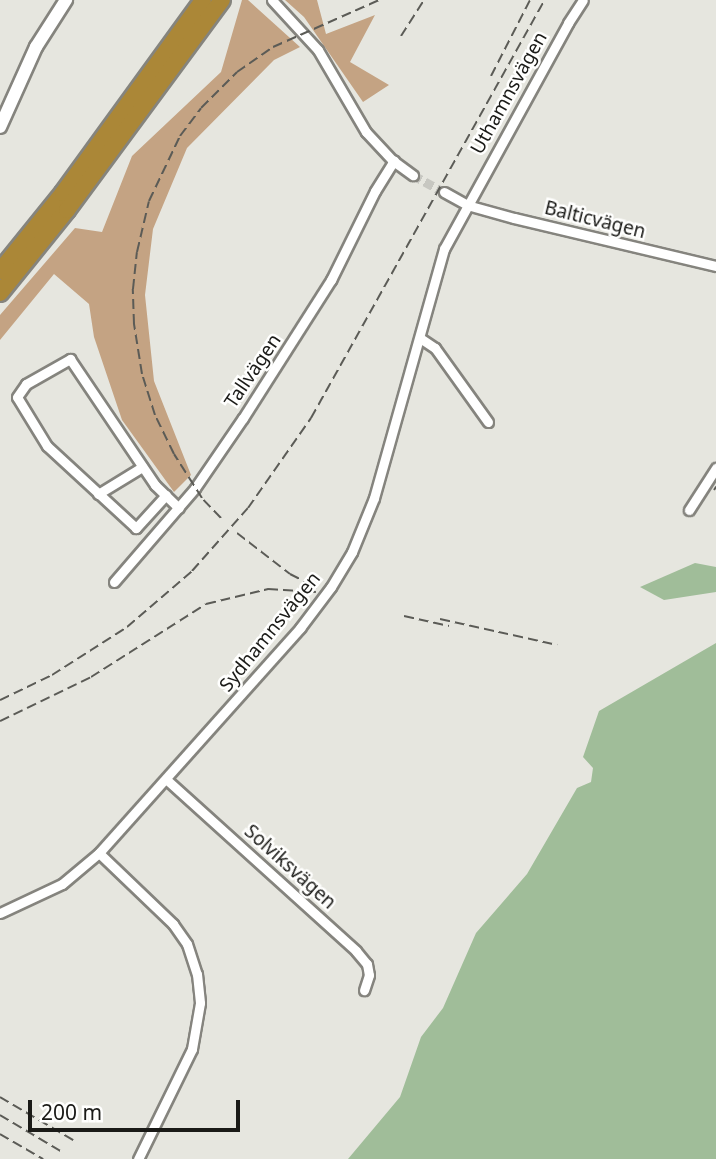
<!DOCTYPE html>
<meta charset="utf-8">
<style>
body{margin:0}
#map{position:relative;width:716px;height:1159px;overflow:hidden;background:#e6e6df;font-family:"Noto Sans",sans-serif}
div>[style]{position:absolute}
.forest>*{inset:0;background:#c4a383}
.water>*{inset:0;background:#a0bd99}
.street-tunnel>*{height:9px;margin-top:-4.5px;transform-origin:0;background:repeating-linear-gradient(90deg,#c7c7c1 0 9px,transparent 0 13.5px)}
.roads{filter:drop-shadow(2px 0 #85847e) drop-shadow(-2px 0 #85847e) drop-shadow(0 2px #85847e) drop-shadow(0 -2px #85847e)}
.street>*{height:9px;margin:-4.5px;padding:0 4.5px;transform-origin:4.5px;border-radius:4.5px;background:#fff}
.secondary>*{height:12px;margin:-6px;padding:0 6px;transform-origin:6px;border-radius:6px;background:#fff}
.highway>*{height:16px;margin:-8px;padding:0 8px;transform-origin:8px;border-radius:8px;background:#ab8737}
.rail>*{height:2px;margin-top:-1px;transform-origin:0;background:repeating-linear-gradient(90deg,#5b5b56 0 10px,transparent 0 15px)}
span{translate:-50% -50%;white-space:nowrap;text-align:center;line-height:1.15;-webkit-text-stroke:5px #fffffe;paint-order:stroke}
.street-label{font-size:19px;color:#1a1a17}
.scale{position:absolute;left:28px;top:1100px;width:212px;height:32px;box-sizing:border-box;border:4px solid #1a1a17;border-top:0;padding-left:9px;font-size:21px;line-height:24px;white-space:nowrap;color:#1a1a17;-webkit-text-stroke:5px #fffffe;paint-order:stroke}
</style>
<div id="map">
<div class="forest">
<div style="clip-path:polygon(242px 0,248px 0,300px 47px,274px 60px,187px 148px,153px 229px,145px 295px,154px 381px,191px 475px,174px 492px,122px 420px,94px 337px,89px 304px,54px 274px,0 340px,0 315px,75px 228px,102px 232px,132px 156px,221px 72px)"></div>
<div style="clip-path:polygon(285px 0,317px 0,326px 34px,375px 15px,350px 62px,389px 85px,363px 102px,304px 17px)"></div>
</div>
<div class="water">
<div style="clip-path:polygon(695px 563px,716px 567px,716px 592px,664px 600px,640px 587px)"></div>
<div style="clip-path:polygon(716px 643px,716px 1159px,348px 1159px,400px 1097px,421px 1037px,443px 1008px,476px 933px,527px 874px,577px 788px,591px 782px,593px 768px,583px 757px,599px 711px)"></div>
</div>
<div class="street-tunnel">
<div style="left:413px;top:175px;width:35px;rotate:29deg"></div>
</div>
<div class="roads">
<div class="street">
<div style="left:272px;top:0;width:68px;rotate:47.4deg"></div>
<div style="left:318px;top:50px;width:95px;rotate:59.7deg"></div>
<div style="left:366px;top:132px;width:38px;rotate:47deg"></div>
<div style="left:392px;top:160px;width:26px;rotate:36deg"></div>
<div style="left:444px;top:192px;width:26px;rotate:29deg"></div>
<div style="left:467px;top:205px;width:49px;rotate:15.5deg"></div>
<div style="left:514px;top:218px;width:208px;rotate:13.4deg"></div>
<div style="left:420px;top:338px;width:18px;rotate:34deg"></div>
<div style="left:435px;top:348px;width:91px;rotate:54.4deg"></div>
<div style="left:98px;top:494px;width:52px;rotate:-31.5deg"></div>
<div style="left:166px;top:495px;width:45px;rotate:132.3deg"></div>
<div style="left:136px;top:528px;width:121px;rotate:-137.3deg"></div>
<div style="left:47px;top:446px;width:57px;rotate:-121.5deg"></div>
<div style="left:17px;top:397px;width:16px;rotate:-55deg"></div>
<div style="left:26px;top:384px;width:51px;rotate:-29.6deg"></div>
<div style="left:70px;top:359px;width:152px;rotate:56deg"></div>
<div style="left:155px;top:485px;width:33px;rotate:44deg"></div>
<div style="left:689px;top:510px;width:50px;rotate:-57.3deg"></div>
<div style="left:114px;top:582px;width:124px;rotate:-49.2deg"></div>
<div style="left:195px;top:488px;width:85px;rotate:-55.6deg"></div>
<div style="left:243px;top:418px;width:164px;rotate:-57.5deg"></div>
<div style="left:331px;top:280px;width:99px;rotate:-63.7deg"></div>
<div style="left:375px;top:191px;width:36px;rotate:-58deg"></div>
<div style="left:167px;top:780px;width:255px;rotate:42.1deg"></div>
<div style="left:356px;top:951px;width:17px;rotate:50deg"></div>
<div style="left:367px;top:964px;width:11px;rotate:80deg"></div>
<div style="left:369px;top:975px;width:16px;rotate:108deg"></div>
<div style="left:99px;top:853px;width:103px;rotate:43.8deg"></div>
<div style="left:173px;top:924px;width:24px;rotate:55deg"></div>
<div style="left:187px;top:944px;width:32px;rotate:72deg"></div>
<div style="left:197px;top:974px;width:29px;rotate:84deg"></div>
<div style="left:200px;top:1003px;width:47px;rotate:99.9deg"></div>
<div style="left:192px;top:1049px;width:123px;rotate:116.1deg"></div>
<div style="left:0;top:913px;width:68px;rotate:-25.1deg"></div>
<div style="left:62px;top:884px;width:48px;rotate:-40deg"></div>
<div style="left:99px;top:853px;width:302px;rotate:-48.2deg"></div>
<div style="left:300px;top:628px;width:51px;rotate:-52.9deg"></div>
<div style="left:331px;top:587px;width:41px;rotate:-59deg"></div>
<div style="left:352px;top:552px;width:58px;rotate:-67.8deg"></div>
<div style="left:374px;top:498px;width:259px;rotate:-74.3deg"></div>
<div style="left:444px;top:249px;width:258px;rotate:-61.2deg"></div>
<div style="left:568px;top:23px;width:27px;rotate:-57deg"></div>
</div>
<div class="secondary">
<div style="left:0;top:127px;width:88px;rotate:-65.8deg"></div>
<div style="left:36px;top:47px;width:56px;rotate:-57.4deg"></div>
</div>
<div class="highway">
<div style="left:0;top:271px;width:100px;rotate:-51.1deg"></div>
<div style="left:63px;top:193px;width:238px;rotate:-54deg"></div>
<div style="left:0;top:293px;width:107px;rotate:-51.1deg"></div>
<div style="left:67px;top:210px;width:261px;rotate:-53.6deg"></div>
</div>
</div>
<div class="rail">
<div style="left:401px;top:36px;width:43px;rotate:-57.4deg"></div>
<div style="left:491px;top:76px;width:85px;rotate:-62.8deg"></div>
<div style="left:714px;top:490px;width:4px;rotate:-56deg"></div>
<div style="left:221px;top:518px;width:28px;rotate:-134deg"></div>
<div style="left:202px;top:498px;width:52px;rotate:-122.5deg"></div>
<div style="left:174px;top:454px;width:43px;rotate:-116deg"></div>
<div style="left:155px;top:415px;width:43px;rotate:-107.6deg"></div>
<div style="left:142px;top:374px;width:51px;rotate:-99.1deg"></div>
<div style="left:134px;top:324px;width:35px;rotate:-92deg"></div>
<div style="left:133px;top:289px;width:37px;rotate:-84deg"></div>
<div style="left:137px;top:252px;width:52px;rotate:-76.8deg"></div>
<div style="left:149px;top:201px;width:72px;rotate:-64.5deg"></div>
<div style="left:180px;top:136px;width:35px;rotate:-53deg"></div>
<div style="left:201px;top:108px;width:51px;rotate:-45deg"></div>
<div style="left:237px;top:72px;width:44px;rotate:-34.8deg"></div>
<div style="left:273px;top:47px;width:116px;rotate:-23.9deg"></div>
<div style="left:237px;top:533px;width:67px;rotate:37.7deg"></div>
<div style="left:290px;top:574px;width:30px;rotate:27deg"></div>
<div style="left:404px;top:616px;width:46px;rotate:12.5deg"></div>
<div style="left:440px;top:619px;width:120px;rotate:12.5deg"></div>
<div style="left:0;top:700px;width:58px;rotate:-25.7deg"></div>
<div style="left:52px;top:675px;width:89px;rotate:-32.6deg"></div>
<div style="left:127px;top:627px;width:86px;rotate:-40.7deg"></div>
<div style="left:192px;top:571px;width:84px;rotate:-48.4deg"></div>
<div style="left:248px;top:508px;width:110px;rotate:-55deg"></div>
<div style="left:311px;top:418px;width:479px;rotate:-60.8deg"></div>
<div style="left:0;top:721px;width:101px;rotate:-25.8deg"></div>
<div style="left:91px;top:677px;width:136px;rotate:-32.4deg"></div>
<div style="left:206px;top:604px;width:64px;rotate:-13.6deg"></div>
<div style="left:268px;top:589px;width:48px;rotate:3.6deg"></div>
<div style="left:0;top:1097px;width:85px;rotate:30.5deg"></div>
<div style="left:0;top:1115px;width:74px;rotate:30.7deg"></div>
<div style="left:0;top:1134px;width:50px;rotate:30.2deg"></div>
</div>
<div class="street-label">
<span style="left:509px;top:93px;rotate:-61deg">Uthamnsvägen</span>
<span style="left:595px;top:220px;rotate:14deg">Balticvägen</span>
<span style="left:253px;top:371px;rotate:-56deg">Tallvägen</span>
<span style="left:270px;top:632px;rotate:-51deg">Sydhamnsvägen</span>
<span style="left:290px;top:867px;rotate:42deg">Solviksvägen</span>
</div>
<div class="scale">200 m</div>
</div>
